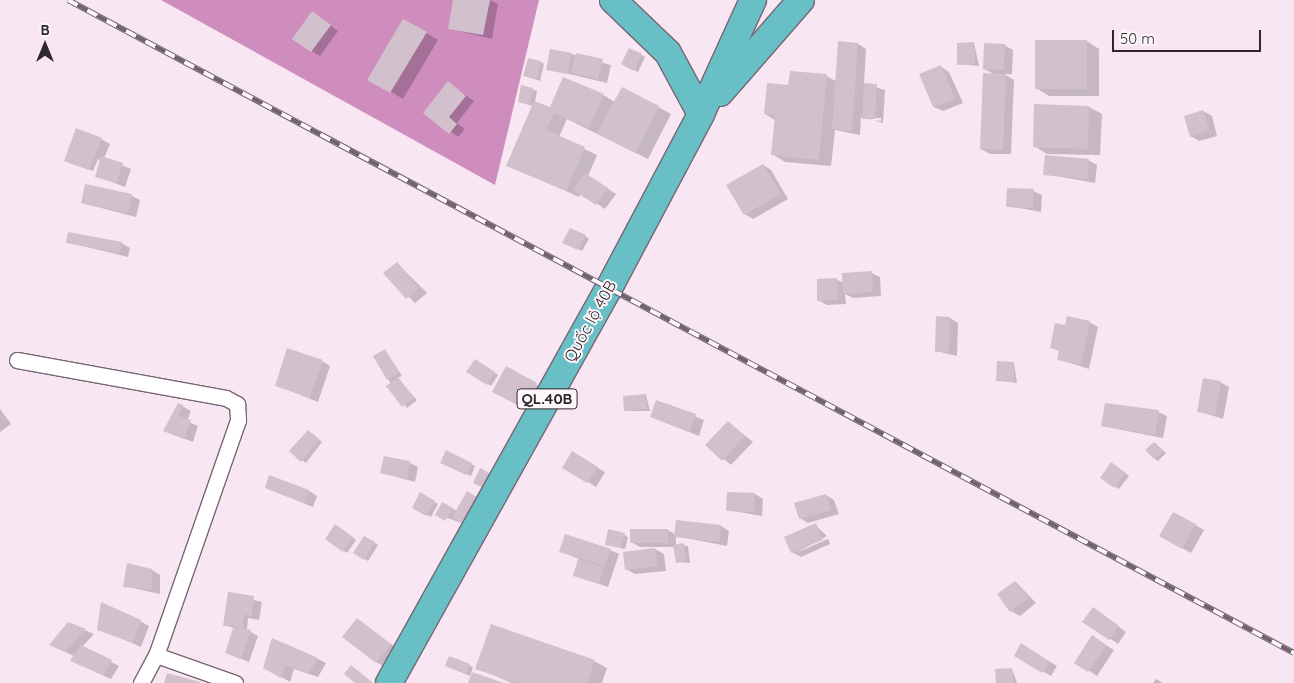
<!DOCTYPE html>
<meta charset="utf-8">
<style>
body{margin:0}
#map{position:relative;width:1294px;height:683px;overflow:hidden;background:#f8e6f3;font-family:Quicksand,sans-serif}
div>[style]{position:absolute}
.forest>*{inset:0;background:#cf8dbe}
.shadow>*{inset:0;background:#0003}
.building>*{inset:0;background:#d2c0cd}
.roads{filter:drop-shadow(1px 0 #776773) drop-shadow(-1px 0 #776773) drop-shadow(0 1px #776773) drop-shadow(0 -1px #776773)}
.minor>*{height:15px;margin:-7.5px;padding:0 7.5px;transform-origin:7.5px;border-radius:7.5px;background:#fff}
.trunk>*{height:26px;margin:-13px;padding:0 13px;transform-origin:13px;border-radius:13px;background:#68c0c6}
.rail>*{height:5.5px;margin-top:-2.75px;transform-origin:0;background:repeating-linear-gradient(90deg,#fef7fc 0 11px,#6f646c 0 22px);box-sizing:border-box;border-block:1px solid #6f646c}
span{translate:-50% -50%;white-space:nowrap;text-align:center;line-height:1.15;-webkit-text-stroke:4px #fef7fc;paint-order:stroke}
.shield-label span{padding:1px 4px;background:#fef7fc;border:1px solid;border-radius:4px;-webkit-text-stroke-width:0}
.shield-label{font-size:15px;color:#2e272c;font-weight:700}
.street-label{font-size:16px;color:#2e272c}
.north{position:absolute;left:20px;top:20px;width:50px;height:50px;-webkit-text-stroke:4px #fef7fc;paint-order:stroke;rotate:0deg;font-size:14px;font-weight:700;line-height:20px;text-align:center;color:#2e272c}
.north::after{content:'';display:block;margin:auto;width:18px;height:22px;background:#2e272c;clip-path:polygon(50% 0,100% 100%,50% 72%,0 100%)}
.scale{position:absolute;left:1112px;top:30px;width:149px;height:22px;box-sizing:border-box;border:2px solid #2e272c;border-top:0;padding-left:6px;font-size:15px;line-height:18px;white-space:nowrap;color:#2e272c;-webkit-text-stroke:4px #fef7fc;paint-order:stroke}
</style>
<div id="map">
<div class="forest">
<div style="clip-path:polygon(161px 0,539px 0,495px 185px)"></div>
</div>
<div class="shadow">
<div style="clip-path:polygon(455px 0,490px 0,498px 4px,492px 39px,450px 29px)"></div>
<div style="clip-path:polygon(321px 18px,338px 31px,320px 56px,311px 51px)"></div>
<div style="clip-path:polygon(404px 20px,438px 40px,403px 99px,369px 79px)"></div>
<div style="clip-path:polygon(1087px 41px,1099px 49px,1099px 96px,1049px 96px,1036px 88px)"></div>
<div style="clip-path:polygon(974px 43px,979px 66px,959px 64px,958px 44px)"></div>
<div style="clip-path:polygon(evenodd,858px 44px,866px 49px,864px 84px,885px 90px,883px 123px,861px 117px,860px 135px,835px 130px,831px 166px,785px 162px,772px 154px,775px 120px,765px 114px,789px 87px,826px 76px,836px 81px,858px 44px,870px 118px,881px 118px,881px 121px,870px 120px,870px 118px)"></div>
<div style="clip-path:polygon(1004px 45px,1013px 50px,1012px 74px,1004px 74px,1014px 80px,1011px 154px,990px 154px,981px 149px,994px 74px,984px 69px)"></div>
<div style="clip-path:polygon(629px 49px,645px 57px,638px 72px,622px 64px)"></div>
<div style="clip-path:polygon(571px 54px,611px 65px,607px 83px,548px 69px)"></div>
<div style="clip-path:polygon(541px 62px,544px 64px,540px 81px,525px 76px)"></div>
<div style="clip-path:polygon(941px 67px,949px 72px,963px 103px,943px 111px,934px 107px)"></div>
<div style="clip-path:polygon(448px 83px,474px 101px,457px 123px,465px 129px,458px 137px,425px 113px)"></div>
<div style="clip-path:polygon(522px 87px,537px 91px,535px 102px,551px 109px,603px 95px,615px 102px,658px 107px,671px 114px,648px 159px,567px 119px,559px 137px,597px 155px,588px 176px,616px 194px,605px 209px,581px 193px,579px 197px,508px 165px,533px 106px,519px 102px)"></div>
<div style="clip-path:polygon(1035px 106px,1089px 107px,1102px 114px,1100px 155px,1047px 154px,1034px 146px)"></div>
<div style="clip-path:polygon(1203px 111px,1212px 116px,1217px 136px,1199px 141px,1191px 136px)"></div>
<div style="clip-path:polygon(101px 139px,110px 144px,104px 158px,131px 169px,125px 187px,96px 176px,101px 160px,98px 159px,93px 171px,69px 163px)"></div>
<div style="clip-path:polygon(1088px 160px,1097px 165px,1095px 183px,1045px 174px)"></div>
<div style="clip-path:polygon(763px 165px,771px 170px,788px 199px,753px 219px,745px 214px)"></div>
<div style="clip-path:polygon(1033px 191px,1042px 195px,1041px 212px,1007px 206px)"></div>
<div style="clip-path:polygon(132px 196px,140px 200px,136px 217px,82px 203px)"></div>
<div style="clip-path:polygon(585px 236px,589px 239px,582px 251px,568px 244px)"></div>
<div style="clip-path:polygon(67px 242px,121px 243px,130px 248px,128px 257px)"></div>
<div style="clip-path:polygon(397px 263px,427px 293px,415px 303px,385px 273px)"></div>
<div style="clip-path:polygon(871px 273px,880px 277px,881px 296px,853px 298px,845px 294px,846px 304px,827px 305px,818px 300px,837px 280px,844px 283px)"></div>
<div style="clip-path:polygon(950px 318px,958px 323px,957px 356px,936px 351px)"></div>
<div style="clip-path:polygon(1089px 322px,1098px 327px,1089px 369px,1058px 359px,1060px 352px,1052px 347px,1066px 327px)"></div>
<div style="clip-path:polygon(385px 350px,402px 376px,397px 378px,417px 400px,407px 408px,388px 379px)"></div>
<div style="clip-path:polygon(322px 361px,330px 366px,318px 402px,276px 385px)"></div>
<div style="clip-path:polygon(475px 361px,498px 375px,491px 386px,468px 372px)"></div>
<div style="clip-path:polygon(1014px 363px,1017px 383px,998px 380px)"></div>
<div style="clip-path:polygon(506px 368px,544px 389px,532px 412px,493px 391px)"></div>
<div style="clip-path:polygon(1220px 382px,1229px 387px,1223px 419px,1198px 411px)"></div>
<div style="clip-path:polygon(646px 395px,650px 411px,625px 411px)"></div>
<div style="clip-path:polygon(657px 401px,704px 420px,699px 436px,651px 417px)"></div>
<div style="clip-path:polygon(178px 404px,191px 411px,187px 421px,198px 426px,193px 442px,164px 431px)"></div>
<div style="clip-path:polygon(0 409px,11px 424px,0 432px)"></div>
<div style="clip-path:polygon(1158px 412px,1167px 416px,1163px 438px,1102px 426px)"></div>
<div style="clip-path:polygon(728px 422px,753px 442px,731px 465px,707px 445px)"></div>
<div style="clip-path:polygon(312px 433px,322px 442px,306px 463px,290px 451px)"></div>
<div style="clip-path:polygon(1155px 443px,1166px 453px,1158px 461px,1154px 458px)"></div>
<div style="clip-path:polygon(446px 452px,475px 466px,471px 476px,445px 464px)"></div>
<div style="clip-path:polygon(573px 453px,605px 472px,596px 487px,564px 467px)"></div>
<div style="clip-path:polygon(410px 463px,418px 467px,415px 482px,382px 473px)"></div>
<div style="clip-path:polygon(1115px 466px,1129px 476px,1119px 489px,1102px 478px)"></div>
<div style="clip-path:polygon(266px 488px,309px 491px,317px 496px,313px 507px)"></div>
<div style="clip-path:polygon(421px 494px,438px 504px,431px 517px,413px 507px)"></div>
<div style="clip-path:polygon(755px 494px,763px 499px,762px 516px,727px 510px)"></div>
<div style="clip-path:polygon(826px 495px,834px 500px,839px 514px,808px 523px,800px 518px)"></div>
<div style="clip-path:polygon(443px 503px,457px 511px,467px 525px,436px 514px)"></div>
<div style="clip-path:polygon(1174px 513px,1204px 530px,1191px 553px,1161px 536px)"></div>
<div style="clip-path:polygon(815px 525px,827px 536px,796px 553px,828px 539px,830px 544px,801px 557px,792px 552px)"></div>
<div style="clip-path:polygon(721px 526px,729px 531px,727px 546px,676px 536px,676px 545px,688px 546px,690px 563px,677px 562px,675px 547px,640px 547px,631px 542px,668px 530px,676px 535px)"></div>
<div style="clip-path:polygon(339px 528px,356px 540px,347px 553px,344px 551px)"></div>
<div style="clip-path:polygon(625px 535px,628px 537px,625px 549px,606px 544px)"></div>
<div style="clip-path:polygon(364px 537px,378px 545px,368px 561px,354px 553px)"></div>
<div style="clip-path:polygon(655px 549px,664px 554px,666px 571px,635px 574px,626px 569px)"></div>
<div style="clip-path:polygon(610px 550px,619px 554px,608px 587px,575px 575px,579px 559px,560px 551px)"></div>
<div style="clip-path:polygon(152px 570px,160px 575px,160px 594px,124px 586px)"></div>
<div style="clip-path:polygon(1016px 582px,1036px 603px,1020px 616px,1011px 611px)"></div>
<div style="clip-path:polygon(229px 594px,262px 602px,259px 620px,248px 618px,247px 630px,258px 636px,249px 662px,226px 653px,234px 628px,224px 625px)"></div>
<div style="clip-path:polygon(1101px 614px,1126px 632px,1118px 644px,1084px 621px)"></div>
<div style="clip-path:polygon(357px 620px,398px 649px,385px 667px,376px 662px)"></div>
<div style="clip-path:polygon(140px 621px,149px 626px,141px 647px,99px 629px)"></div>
<div style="clip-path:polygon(68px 623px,94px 634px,82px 647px,119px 666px,111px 679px,80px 665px,72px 661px,74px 656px,59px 649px)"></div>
<div style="clip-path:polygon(1101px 642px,1114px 650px,1097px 676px,1076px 662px)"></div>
<div style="clip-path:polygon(1021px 645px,1057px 666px,1051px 676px,1015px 655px)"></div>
<div style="clip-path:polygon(318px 659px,326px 663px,318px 677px,294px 669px,290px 682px,264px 667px)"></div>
<div style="clip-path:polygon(594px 661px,607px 668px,602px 683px,512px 683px,477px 668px)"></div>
<div style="clip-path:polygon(469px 665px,473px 667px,470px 676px,451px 668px)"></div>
<div style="clip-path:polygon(1012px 669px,1017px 683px,998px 683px)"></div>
<div style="clip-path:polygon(1156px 679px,1163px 683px,1153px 683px)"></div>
</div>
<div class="building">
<div style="clip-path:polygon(453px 0,490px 0,483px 35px,448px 29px)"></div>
<div style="clip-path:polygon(312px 11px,331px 25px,311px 52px,292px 39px)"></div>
<div style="clip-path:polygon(403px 19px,427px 32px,390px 93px,367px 80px)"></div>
<div style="clip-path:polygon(1035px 40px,1087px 40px,1087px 89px,1035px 89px)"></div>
<div style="clip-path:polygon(838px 41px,858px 43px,852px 131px,832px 129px)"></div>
<div style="clip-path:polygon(974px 42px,975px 64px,957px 65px,957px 43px)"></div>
<div style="clip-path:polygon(984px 43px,1005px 44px,1004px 70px,983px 69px)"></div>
<div style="clip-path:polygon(629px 48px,642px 54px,634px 71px,621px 64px)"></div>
<div style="clip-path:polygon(550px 49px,572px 53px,567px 74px,546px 70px)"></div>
<div style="clip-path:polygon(576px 53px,603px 59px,598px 79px,571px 73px)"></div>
<div style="clip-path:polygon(528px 58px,541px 61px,537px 79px,523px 76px)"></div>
<div style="clip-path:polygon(941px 65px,955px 99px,933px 107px,919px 74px)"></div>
<div style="clip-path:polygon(790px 71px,827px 74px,819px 160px,771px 155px,775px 115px,764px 114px,767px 83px,788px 85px)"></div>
<div style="clip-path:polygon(983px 73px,1006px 74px,1003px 150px,980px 149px)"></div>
<div style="clip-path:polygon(563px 77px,604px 94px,589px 128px,554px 113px,546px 130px,585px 147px,566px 191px,506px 166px,534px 101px,550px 107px)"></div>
<div style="clip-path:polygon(448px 81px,466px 96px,449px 117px,457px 124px,449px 134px,423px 113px)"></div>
<div style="clip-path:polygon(864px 83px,877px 84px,875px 119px,862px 119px)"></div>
<div style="clip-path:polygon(521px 85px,533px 88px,530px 105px,518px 102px)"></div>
<div style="clip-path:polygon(622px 87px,659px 106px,635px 153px,597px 133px)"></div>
<div style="clip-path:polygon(1034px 104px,1089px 106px,1088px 149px,1033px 147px)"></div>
<div style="clip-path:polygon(1203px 110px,1210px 131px,1190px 137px,1184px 116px)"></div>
<div style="clip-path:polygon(76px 128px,102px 138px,89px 170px,64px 161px)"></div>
<div style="clip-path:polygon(1045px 155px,1089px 159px,1087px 179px,1043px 175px)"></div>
<div style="clip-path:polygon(101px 156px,123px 163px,117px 183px,95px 177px)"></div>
<div style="clip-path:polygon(763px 164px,781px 194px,744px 215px,726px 185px)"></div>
<div style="clip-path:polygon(585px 173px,608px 188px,596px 205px,573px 190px)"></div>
<div style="clip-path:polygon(85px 184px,132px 194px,128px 213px,81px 203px)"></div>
<div style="clip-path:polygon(1007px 188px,1034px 189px,1033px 208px,1006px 207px)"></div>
<div style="clip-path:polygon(570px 228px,586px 235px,578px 250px,562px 243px)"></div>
<div style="clip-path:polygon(68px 232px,122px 242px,120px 253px,66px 243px)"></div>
<div style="clip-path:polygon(397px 262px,419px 288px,406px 299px,383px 273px)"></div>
<div style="clip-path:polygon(872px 271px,873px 292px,843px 294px,842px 273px)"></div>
<div style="clip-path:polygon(837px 278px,838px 300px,817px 301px,817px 279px)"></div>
<div style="clip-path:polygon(936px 316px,950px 317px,949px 352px,935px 352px)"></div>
<div style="clip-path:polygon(1067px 316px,1090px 321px,1081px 365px,1057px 360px,1059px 350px,1050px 348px,1055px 323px,1065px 325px)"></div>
<div style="clip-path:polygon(287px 348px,323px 360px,310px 398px,275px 386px)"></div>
<div style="clip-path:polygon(385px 349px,399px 373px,387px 380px,373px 356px)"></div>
<div style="clip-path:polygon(475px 359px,495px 372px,487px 385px,466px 372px)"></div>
<div style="clip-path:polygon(997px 361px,1014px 362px,1014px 382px,996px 381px)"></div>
<div style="clip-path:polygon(506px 366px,537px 383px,523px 408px,492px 392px)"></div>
<div style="clip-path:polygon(398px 377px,414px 398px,402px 407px,386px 386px)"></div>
<div style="clip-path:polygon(1203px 378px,1221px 381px,1215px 415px,1197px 412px)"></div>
<div style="clip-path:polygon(646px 394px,647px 409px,624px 411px,623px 396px)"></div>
<div style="clip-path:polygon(656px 400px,696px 414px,690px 432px,650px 417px)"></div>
<div style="clip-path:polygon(178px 403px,183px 405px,179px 416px,191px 420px,184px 439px,163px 431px)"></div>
<div style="clip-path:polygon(1105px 403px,1159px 410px,1155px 435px,1101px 426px)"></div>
<div style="clip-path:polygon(728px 421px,745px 436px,722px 461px,705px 445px)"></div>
<div style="clip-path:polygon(308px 430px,319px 440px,301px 462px,289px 451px)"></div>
<div style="clip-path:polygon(1154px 442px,1163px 451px,1154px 459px,1145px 450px)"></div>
<div style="clip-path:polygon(446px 450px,472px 463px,466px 475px,440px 463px)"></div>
<div style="clip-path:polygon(572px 451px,598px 467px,587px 483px,562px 468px)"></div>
<div style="clip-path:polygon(384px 456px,410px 461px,407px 479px,380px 473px)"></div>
<div style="clip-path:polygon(1111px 462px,1126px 473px,1114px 488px,1100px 478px)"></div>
<div style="clip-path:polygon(480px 468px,491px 474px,483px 488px,473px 483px)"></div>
<div style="clip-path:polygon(269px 475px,309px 490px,304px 503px,265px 488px)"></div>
<div style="clip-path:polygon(467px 491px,478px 498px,463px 524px,452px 518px)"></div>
<div style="clip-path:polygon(420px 492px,435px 501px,426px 516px,412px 508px)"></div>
<div style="clip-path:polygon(727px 492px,755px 493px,754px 512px,726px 511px)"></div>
<div style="clip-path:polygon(826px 494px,831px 510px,799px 519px,794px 503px)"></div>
<div style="clip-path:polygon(442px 502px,453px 508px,445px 521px,435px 515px)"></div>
<div style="clip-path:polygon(1173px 512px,1196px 524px,1182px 549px,1159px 536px)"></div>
<div style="clip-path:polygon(676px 520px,721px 525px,719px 542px,674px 537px)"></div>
<div style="clip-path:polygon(816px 523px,823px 540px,791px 553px,784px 537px)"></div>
<div style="clip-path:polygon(335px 524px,353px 537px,343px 552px,325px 539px)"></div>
<div style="clip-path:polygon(608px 529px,625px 533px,621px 548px,605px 545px)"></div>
<div style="clip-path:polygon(630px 529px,668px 529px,668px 543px,630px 543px)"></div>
<div style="clip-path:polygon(565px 534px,611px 549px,605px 566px,559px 552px)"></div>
<div style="clip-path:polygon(364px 536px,375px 542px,364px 560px,353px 553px)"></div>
<div style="clip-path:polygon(684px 543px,686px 561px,676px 563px,673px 545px)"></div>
<div style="clip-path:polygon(655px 548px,658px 566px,625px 570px,623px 552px)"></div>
<div style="clip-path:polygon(578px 559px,604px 567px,599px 584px,573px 576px)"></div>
<div style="clip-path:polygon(127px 563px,152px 569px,152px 590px,123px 587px)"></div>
<div style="clip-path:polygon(1015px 581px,1029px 598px,1010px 612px,997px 594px)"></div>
<div style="clip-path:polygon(228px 592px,254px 596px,251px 616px,244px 614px,243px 628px,251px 630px,241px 659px,225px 653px,234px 625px,223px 626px)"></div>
<div style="clip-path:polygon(101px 602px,141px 620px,133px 643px,97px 630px)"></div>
<div style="clip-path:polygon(1093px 607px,1119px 626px,1109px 640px,1082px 622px)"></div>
<div style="clip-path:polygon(357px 618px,391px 644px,376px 663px,342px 637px)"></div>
<div style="clip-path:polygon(68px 622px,86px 629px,65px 652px,49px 645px)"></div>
<div style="clip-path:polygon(491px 624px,595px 660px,587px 683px,518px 683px,475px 669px)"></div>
<div style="clip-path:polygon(1092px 635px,1106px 645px,1088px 672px,1074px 663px)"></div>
<div style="clip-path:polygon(272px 638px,318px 658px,309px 673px,285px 665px,281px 678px,263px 668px)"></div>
<div style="clip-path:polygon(1021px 643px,1049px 661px,1042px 673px,1014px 656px)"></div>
<div style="clip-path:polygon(81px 645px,112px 660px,103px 675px,70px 661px)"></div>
<div style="clip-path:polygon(449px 656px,470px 664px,466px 674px,445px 666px)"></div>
<div style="clip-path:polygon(351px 665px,373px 683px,355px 683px,344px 674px)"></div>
<div style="clip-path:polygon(1012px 668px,1014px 683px,996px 683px,995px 669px)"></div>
<div style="clip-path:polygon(472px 672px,504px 683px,468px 683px)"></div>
<div style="clip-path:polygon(167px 673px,200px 682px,200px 683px,164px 683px)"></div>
</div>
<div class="roads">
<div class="minor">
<div style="left:17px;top:360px;width:212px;rotate:10.3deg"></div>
<div style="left:226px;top:398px;width:13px;rotate:29deg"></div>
<div style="left:237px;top:404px;width:16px;rotate:86deg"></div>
<div style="left:238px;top:420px;width:249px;rotate:109.2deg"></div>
<div style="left:141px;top:683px;width:32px;rotate:-62deg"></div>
<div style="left:156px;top:655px;width:84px;rotate:19.5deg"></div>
</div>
<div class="trunk">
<div style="left:613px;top:0;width:76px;rotate:43.9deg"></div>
<div style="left:668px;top:53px;width:69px;rotate:61.6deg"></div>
<div style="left:720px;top:93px;width:123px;rotate:-48.9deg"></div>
<div style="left:389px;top:683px;width:450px;rotate:-60.9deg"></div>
<div style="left:608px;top:290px;width:199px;rotate:-62.1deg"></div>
<div style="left:701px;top:114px;width:125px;rotate:-65.5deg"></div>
</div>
</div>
<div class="rail">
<div style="left:68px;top:0;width:1389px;rotate:28.04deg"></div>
</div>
<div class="shield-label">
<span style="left:547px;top:399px">QL.40B</span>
</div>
<div class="street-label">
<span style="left:590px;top:321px;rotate:-61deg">Quốc lộ 40B</span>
</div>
<div class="north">B</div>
<div class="scale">50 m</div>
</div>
